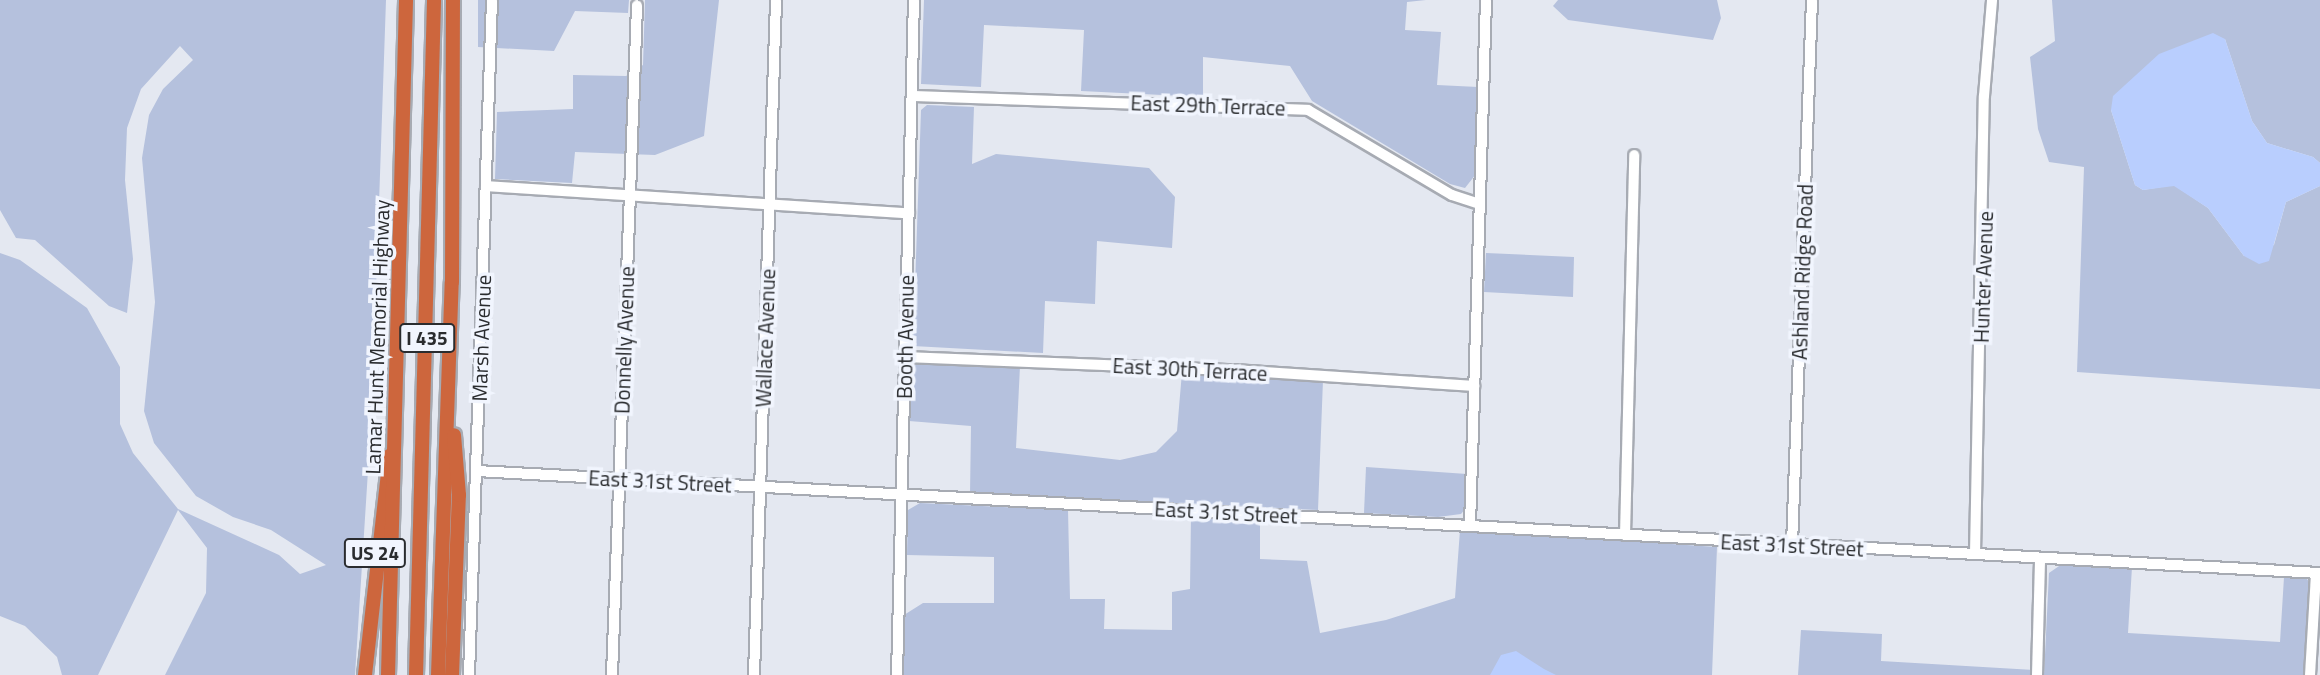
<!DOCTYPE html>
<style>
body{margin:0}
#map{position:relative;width:2320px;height:675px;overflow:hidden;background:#e4e8f1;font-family:"Titillium Web",sans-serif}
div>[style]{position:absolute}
.green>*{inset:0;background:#b5c1dd}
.water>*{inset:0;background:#b9cefe}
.roads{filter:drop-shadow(2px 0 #a7abb3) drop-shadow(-2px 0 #a7abb3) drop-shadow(0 2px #a7abb3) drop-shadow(0 -2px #a7abb3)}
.minor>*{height:10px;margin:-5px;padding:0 5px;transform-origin:5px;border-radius:5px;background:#fff}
.highway>*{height:14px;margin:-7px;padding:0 7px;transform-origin:7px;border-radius:7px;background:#cd663d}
span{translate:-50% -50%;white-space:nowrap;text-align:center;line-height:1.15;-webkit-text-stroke:7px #f1f5fe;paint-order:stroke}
.shield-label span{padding:2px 5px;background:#f1f5fe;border:2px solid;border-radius:5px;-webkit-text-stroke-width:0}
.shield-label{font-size:19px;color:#2a2c2f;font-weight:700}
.street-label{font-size:21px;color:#2a2c2f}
</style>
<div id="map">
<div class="green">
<div style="clip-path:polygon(0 0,386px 0,372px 408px,355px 675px,165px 675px,206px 593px,207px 548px,178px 510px,98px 675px,62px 675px,57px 657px,25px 626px,0 616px,0 253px,20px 260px,87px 308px,120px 367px,120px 424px,133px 453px,178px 509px,279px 555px,300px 574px,326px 565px,271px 530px,233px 517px,196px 496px,154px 443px,144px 411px,155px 302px,142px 158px,149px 115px,163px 89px,193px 60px,180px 46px,141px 89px,127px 128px,125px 180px,133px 259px,127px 313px,109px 306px,35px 240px,16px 238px,0 210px)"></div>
<div style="clip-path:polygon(478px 0,629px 0,628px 13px,575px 11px,554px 51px,478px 47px)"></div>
<div style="clip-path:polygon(645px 0,719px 0,704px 136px,655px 155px,575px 152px,572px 183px,495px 179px,497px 112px,573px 109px,573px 75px,626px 76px,643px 65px)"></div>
<div style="clip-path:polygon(924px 0,1426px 0,1407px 2px,1405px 30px,1441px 32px,1437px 85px,1478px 87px,1476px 174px,1465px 188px,1450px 184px,1312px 101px,1290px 66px,1203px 57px,1203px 97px,1081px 91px,1084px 30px,984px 25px,981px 87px,921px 84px)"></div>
<div style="clip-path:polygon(1558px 0,1717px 0,1721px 18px,1713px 40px,1568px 20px,1553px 6px)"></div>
<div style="clip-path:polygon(2052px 0,2320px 0,2320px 163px,2313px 157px,2267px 143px,2252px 121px,2225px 39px,2111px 110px,2135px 185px,2143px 190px,2174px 185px,2208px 208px,2244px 256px,2274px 245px,2286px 202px,2320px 186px,2320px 389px,2077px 372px,2084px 167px,2049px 162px,2038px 129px,2030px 57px,2055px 41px)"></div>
<div style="clip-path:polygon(927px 105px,974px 107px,972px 164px,996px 154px,1149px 168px,1175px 197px,1172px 248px,1097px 241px,1095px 304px,1045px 301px,1043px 353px,913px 346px,921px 110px)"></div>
<div style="clip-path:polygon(1486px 253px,1574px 257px,1573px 297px,1484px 292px)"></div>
<div style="clip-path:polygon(916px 362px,1020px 366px,1016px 448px,1120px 460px,1156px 452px,1177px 431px,1182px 372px,1323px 380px,1318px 510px,970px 494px,971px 426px,909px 421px,911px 365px)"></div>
<div style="clip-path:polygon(1366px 467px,1467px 474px,1465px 509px,1461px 514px,1438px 517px,1364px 513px)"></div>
<div style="clip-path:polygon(920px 503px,1068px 510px,1070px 599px,1105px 599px,1104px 629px,1172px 630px,1172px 592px,1190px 589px,1191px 515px,1260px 518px,1260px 559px,1307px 561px,1320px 633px,1386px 620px,1455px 598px,1460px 530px,1717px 547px,1712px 675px,903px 675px,904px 615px,923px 603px,994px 603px,994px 557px,907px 555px,908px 510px)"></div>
<div style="clip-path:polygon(2062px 564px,2132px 567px,2128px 633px,2280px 642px,2284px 577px,2307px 579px,2311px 585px,2305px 675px,2044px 675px,2049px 573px)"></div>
<div style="clip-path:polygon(1801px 630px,1882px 634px,1881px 661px,2034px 670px,2033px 675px,1798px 675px)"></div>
</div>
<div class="water">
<div style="clip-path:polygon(2213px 33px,2225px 39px,2252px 121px,2267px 143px,2313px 157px,2320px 163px,2320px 186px,2286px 202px,2269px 261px,2259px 264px,2244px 256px,2208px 208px,2174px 186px,2143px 190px,2135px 185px,2111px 110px,2113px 96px,2159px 54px)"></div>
<div style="clip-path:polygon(1516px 651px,1544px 669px,1556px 675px,1490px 675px,1501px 655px)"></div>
</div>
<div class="roads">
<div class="minor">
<div style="left:912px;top:96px;width:396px;rotate:2deg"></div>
<div style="left:1308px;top:110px;width:167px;rotate:30.6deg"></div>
<div style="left:1452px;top:195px;width:29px;rotate:18deg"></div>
<div style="left:486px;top:186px;width:424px;rotate:3.7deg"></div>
<div style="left:905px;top:357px;width:329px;rotate:2.3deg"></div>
<div style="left:1234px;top:370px;width:241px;rotate:3.8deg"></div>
<div style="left:477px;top:471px;width:1846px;rotate:3.17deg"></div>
<div style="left:1470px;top:526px;width:526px;rotate:-88.26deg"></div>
<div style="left:1625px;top:535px;width:380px;rotate:-88.6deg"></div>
<div style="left:1792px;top:545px;width:545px;rotate:-87.9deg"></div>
<div style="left:1975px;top:554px;width:458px;rotate:-88.9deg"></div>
<div style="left:1984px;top:96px;width:96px;rotate:-85.2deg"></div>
<div style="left:469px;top:675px;width:675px;rotate:-88.05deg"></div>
<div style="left:612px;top:675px;width:670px;rotate:-87.86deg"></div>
<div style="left:754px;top:675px;width:675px;rotate:-88.13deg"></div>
<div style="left:897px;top:675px;width:675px;rotate:-88.56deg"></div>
<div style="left:2037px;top:675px;width:117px;rotate:-88.5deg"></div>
<div style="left:2310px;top:675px;width:102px;rotate:-86.6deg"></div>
</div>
<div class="highway">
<div style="left:365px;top:675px;width:221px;rotate:-83.5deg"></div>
<div style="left:388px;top:675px;width:675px;rotate:-88.47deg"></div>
<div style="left:416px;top:675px;width:675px;rotate:-88.47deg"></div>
<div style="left:438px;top:675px;width:393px;rotate:-88deg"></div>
<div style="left:452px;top:282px;width:282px;rotate:-89.8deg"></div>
<div style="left:452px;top:675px;width:180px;rotate:-87.8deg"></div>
<div style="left:459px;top:495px;width:60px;rotate:-94.8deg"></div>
</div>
</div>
<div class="shield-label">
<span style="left:427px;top:338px">I 435</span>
<span style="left:375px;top:553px">US 24</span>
</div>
<div class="street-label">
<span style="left:1208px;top:105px;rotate:2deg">East 29th Terrace</span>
<span style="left:1802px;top:272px;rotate:-88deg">Ashland Ridge Road</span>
<span style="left:1983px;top:277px;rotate:-88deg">Hunter Avenue</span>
<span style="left:377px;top:337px;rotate:-88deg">Lamar Hunt Memorial Highway</span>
<span style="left:905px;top:337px;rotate:-89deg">Booth Avenue</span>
<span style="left:481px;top:338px;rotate:-88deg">Marsh Avenue</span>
<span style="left:765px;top:338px;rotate:-88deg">Wallace Avenue</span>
<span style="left:624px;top:340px;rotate:-88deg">Donnelly Avenue</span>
<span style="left:1190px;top:369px;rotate:3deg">East 30th Terrace</span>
<span style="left:660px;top:481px;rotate:3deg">East 31st Street</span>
<span style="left:1226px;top:512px;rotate:3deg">East 31st Street</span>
<span style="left:1792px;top:545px;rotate:3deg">East 31st Street</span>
</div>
</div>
